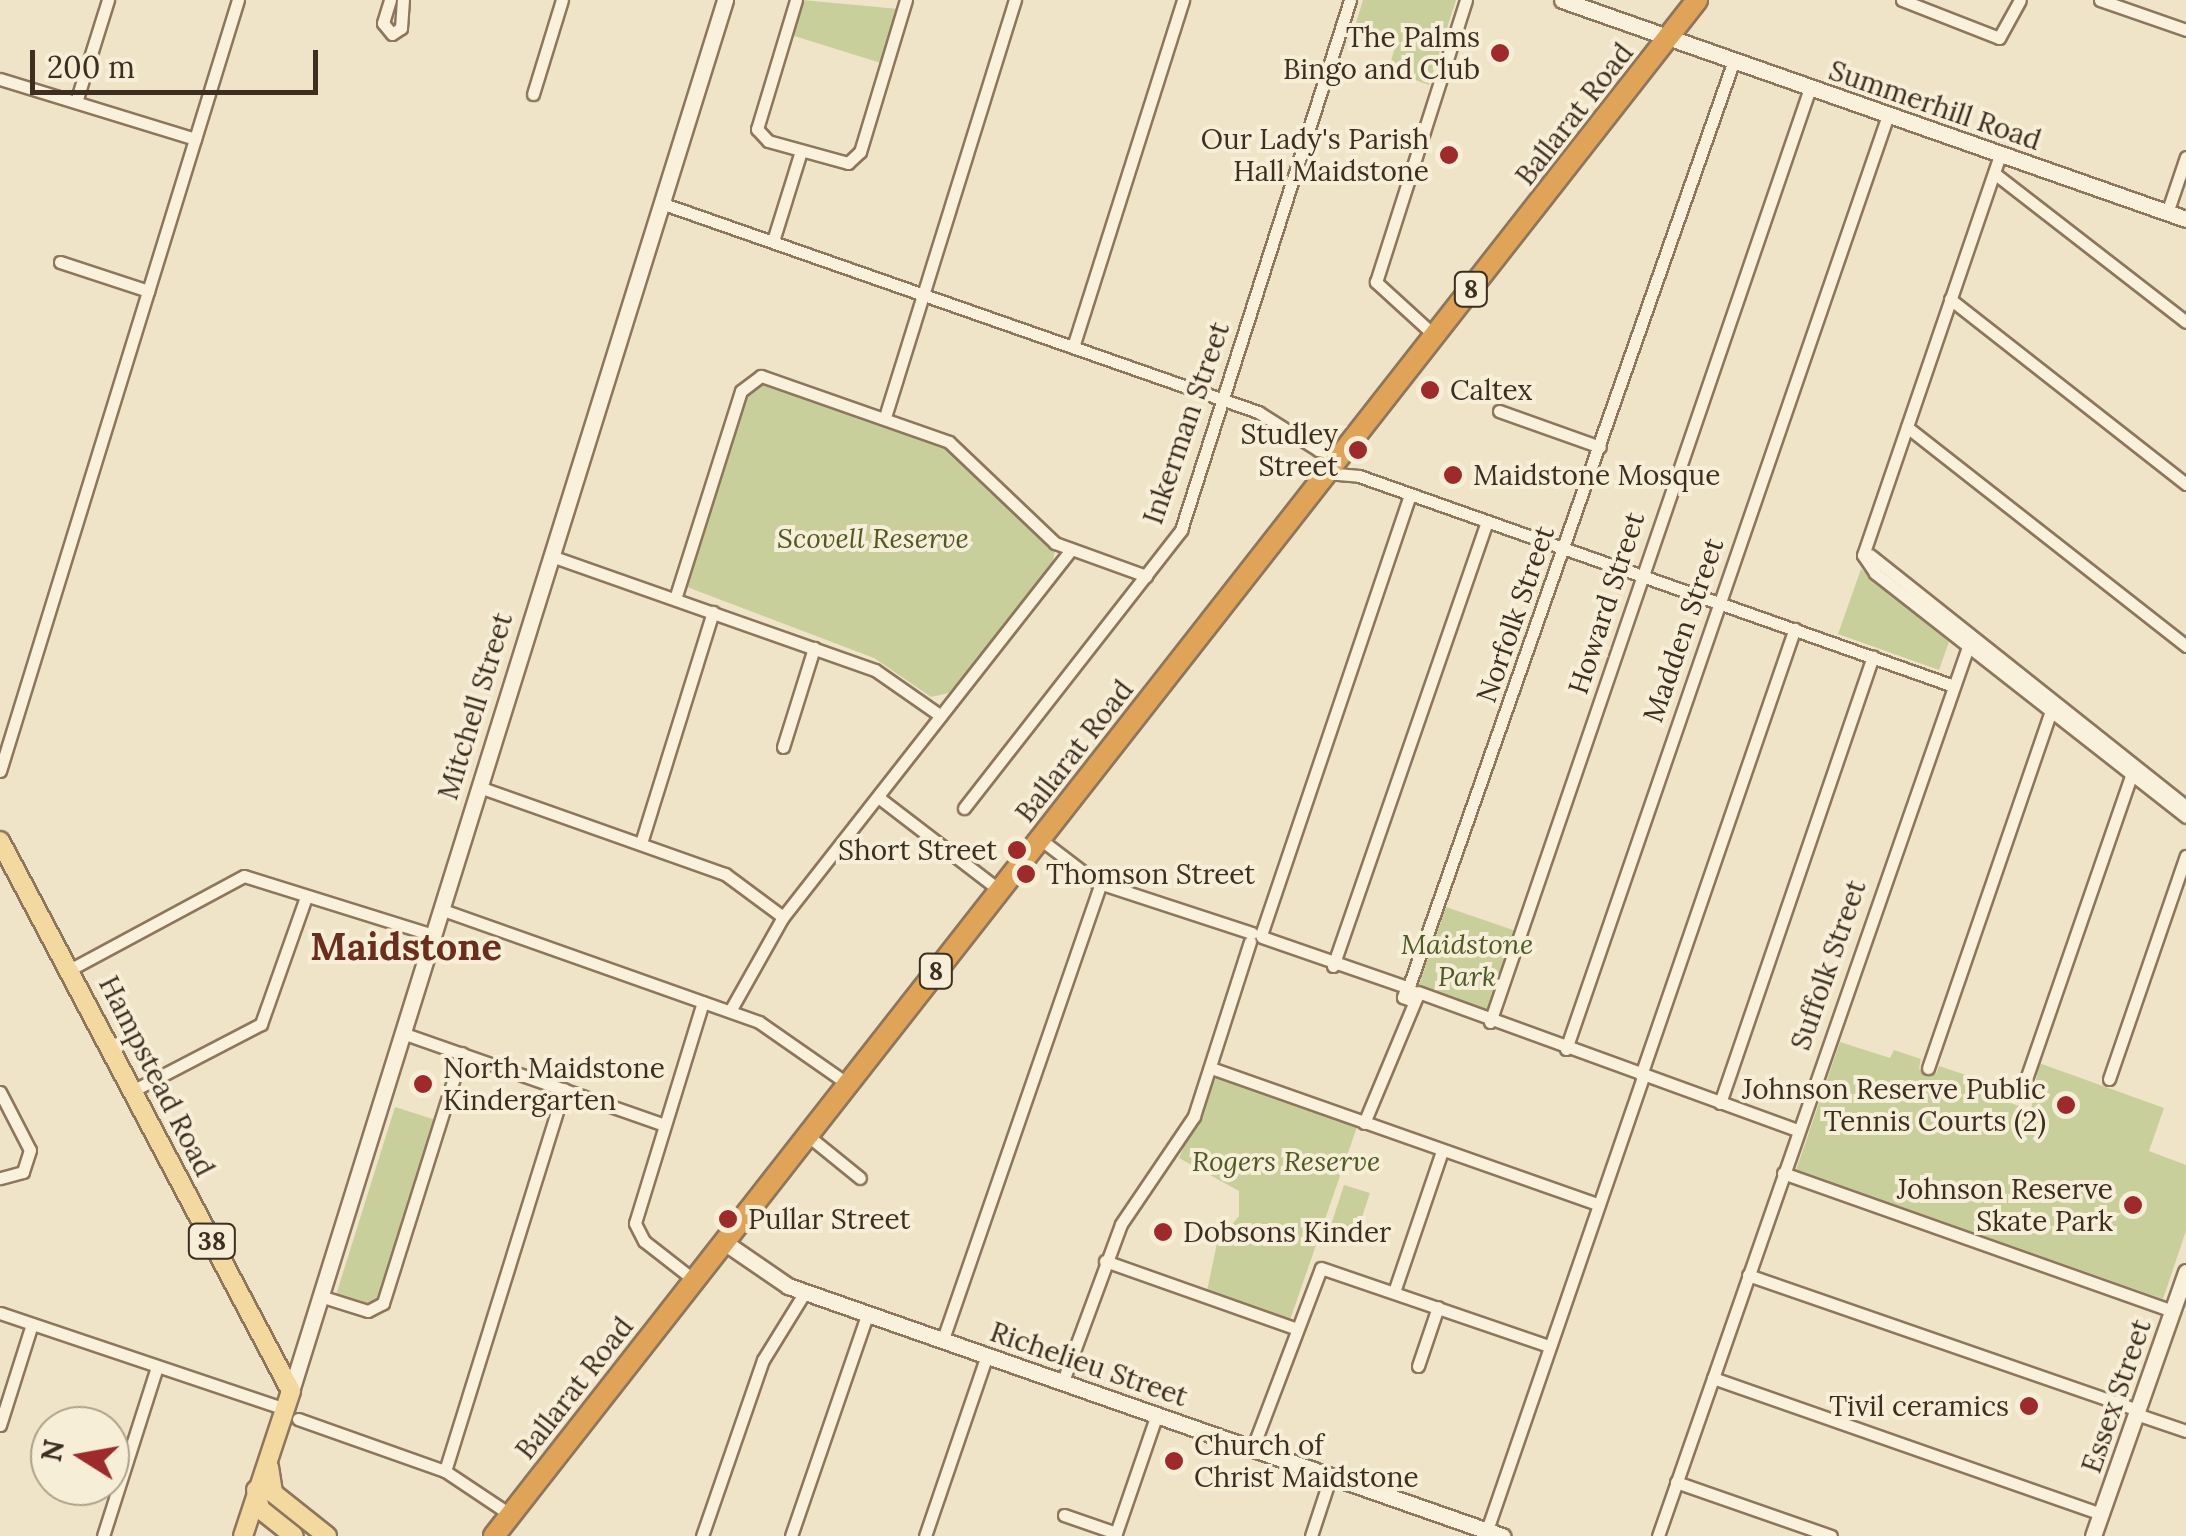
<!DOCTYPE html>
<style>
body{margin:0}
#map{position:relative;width:2186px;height:1536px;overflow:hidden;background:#f0e4c8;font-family:Lora,serif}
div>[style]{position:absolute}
.green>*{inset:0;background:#c9cf9b}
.roads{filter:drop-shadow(2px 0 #8d765c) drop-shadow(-2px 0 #8d765c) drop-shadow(0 2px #8d765c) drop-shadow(0 -2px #8d765c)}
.street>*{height:11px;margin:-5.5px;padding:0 5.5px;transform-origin:5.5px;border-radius:5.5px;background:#faf1dc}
.secondary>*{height:15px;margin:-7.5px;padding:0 7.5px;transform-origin:7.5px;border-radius:7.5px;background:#faf1dc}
.primary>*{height:18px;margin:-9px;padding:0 9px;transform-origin:9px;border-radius:9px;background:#f3d9a0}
.highway>*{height:20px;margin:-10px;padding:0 10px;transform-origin:10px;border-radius:10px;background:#e0a458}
.dots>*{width:28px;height:28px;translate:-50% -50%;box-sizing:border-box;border:5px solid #f7eed8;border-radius:50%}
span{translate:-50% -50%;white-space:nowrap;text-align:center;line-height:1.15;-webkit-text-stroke:8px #f7eed8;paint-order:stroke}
.shield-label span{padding:2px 8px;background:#f7eed8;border:2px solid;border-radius:8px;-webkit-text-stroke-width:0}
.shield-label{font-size:25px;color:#3d2e20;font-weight:700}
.poi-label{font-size:28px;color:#3d2e20}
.right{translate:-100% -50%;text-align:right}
.left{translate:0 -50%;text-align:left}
.street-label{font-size:28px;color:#3d2e20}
.park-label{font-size:28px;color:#4d5a26;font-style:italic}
.district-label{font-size:38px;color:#6b2e1e;font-weight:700}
.north{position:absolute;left:30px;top:1406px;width:100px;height:100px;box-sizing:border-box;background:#f7eed8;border:2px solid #ada18e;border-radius:50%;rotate:281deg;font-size:28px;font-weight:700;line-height:40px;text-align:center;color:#3d2e20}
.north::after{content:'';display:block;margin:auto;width:35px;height:45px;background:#9e2a2b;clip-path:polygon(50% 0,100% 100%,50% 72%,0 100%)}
.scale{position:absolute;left:30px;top:50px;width:288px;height:45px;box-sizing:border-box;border:5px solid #3d2e20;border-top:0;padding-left:12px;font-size:30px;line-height:35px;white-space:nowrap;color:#3d2e20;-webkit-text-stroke:8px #f7eed8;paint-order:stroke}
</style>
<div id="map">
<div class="green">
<div style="clip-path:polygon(802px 0,899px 9px,881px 63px,791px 35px)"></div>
<div style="clip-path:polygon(1363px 0,1456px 0,1429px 85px,1388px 70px,1398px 38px,1356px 23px)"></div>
<div style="clip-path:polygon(764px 382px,947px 447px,1055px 550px,1052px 566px,949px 693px,931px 697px,874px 658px,687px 587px,745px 396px)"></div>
<div style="clip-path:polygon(1861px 569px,1949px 642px,1939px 670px,1838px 634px)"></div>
<div style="clip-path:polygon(1446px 907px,1516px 931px,1488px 1013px,1418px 987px)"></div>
<div style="clip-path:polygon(1840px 1042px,1890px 1058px,1894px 1050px,1921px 1059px,1919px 1069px,1936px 1074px,1939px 1066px,1984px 1081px,1981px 1093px,2031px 1110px,2039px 1063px,2164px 1108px,2149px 1151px,2186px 1165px,2186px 1231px,2163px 1299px,1796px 1170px)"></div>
<div style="clip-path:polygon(1216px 1077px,1357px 1127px,1290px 1320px,1207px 1291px,1217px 1243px,1239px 1216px,1239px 1191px,1179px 1158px)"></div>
<div style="clip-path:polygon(395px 1107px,436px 1120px,377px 1308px,336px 1295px)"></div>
<div style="clip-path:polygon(1344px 1185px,1370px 1193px,1356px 1235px,1330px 1228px)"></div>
</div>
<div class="roads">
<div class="street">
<div style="left:390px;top:0;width:24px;rotate:107deg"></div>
<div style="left:383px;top:23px;width:14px;rotate:51deg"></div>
<div style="left:392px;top:34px;width:11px;rotate:-34deg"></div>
<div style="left:401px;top:28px;width:28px;rotate:-86deg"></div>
<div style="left:796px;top:0;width:135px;rotate:106.8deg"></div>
<div style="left:757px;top:129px;width:16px;rotate:47deg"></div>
<div style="left:768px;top:141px;width:83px;rotate:15.4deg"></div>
<div style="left:848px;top:163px;width:16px;rotate:-43deg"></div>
<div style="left:860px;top:152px;width:159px;rotate:-73.2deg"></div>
<div style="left:1902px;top:0;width:104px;rotate:21.4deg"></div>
<div style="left:1999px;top:38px;width:43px;rotate:-61.1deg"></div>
<div style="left:2100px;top:0;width:91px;rotate:19.2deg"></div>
<div style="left:0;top:79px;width:204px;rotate:17.1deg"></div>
<div style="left:533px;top:94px;width:98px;rotate:-72.9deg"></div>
<div style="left:76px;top:102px;width:107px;rotate:-72.6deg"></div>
<div style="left:2000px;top:155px;width:423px;rotate:108.9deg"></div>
<div style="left:1863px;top:555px;width:22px;rotate:56deg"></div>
<div style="left:1875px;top:573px;width:395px;rotate:38.1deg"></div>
<div style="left:1994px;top:173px;width:243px;rotate:37.8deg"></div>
<div style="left:661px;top:203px;width:633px;rotate:19.29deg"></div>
<div style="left:1258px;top:412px;width:71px;rotate:32.3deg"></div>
<div style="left:1318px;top:450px;width:23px;rotate:10deg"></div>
<div style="left:2167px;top:213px;width:59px;rotate:-71.3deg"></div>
<div style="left:773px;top:241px;width:94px;rotate:-72.7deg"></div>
<div style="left:60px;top:262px;width:93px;rotate:18.2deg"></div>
<div style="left:1950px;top:299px;width:300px;rotate:38.1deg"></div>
<div style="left:1434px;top:335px;width:79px;rotate:-137.6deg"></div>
<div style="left:1376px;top:282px;width:296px;rotate:-72.3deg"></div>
<div style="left:1073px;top:347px;width:364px;rotate:-72.4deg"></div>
<div style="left:1499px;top:411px;width:107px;rotate:19.6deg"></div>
<div style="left:885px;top:417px;width:437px;rotate:-72.7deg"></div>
<div style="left:1907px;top:427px;width:355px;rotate:38.1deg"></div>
<div style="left:1326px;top:473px;width:33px;rotate:5deg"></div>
<div style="left:1359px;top:476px;width:628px;rotate:19.45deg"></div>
<div style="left:1870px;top:555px;width:404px;rotate:38.5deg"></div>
<div style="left:551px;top:556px;width:343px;rotate:19.4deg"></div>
<div style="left:875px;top:670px;width:80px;rotate:34.9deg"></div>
<div style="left:675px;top:599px;width:218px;rotate:-72.4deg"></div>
<div style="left:741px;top:391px;width:25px;rotate:-37deg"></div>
<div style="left:761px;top:376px;width:199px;rotate:19.3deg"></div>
<div style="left:949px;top:442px;width:146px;rotate:43.6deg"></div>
<div style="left:1055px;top:543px;width:97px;rotate:19.9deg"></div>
<div style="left:783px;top:747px;width:104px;rotate:-72.6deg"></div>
<div style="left:0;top:771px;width:807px;rotate:-72.85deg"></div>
<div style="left:479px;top:787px;width:261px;rotate:19.5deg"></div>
<div style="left:725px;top:874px;width:72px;rotate:36.6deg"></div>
<div style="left:878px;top:797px;width:153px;rotate:37.5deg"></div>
<div style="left:964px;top:808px;width:353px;rotate:-52deg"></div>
<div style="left:1181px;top:530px;width:556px;rotate:-72.31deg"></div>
<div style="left:1040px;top:839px;width:71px;rotate:37.5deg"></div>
<div style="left:1096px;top:882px;width:164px;rotate:18.1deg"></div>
<div style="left:641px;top:843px;width:242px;rotate:-72.7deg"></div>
<div style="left:440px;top:909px;width:338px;rotate:19.5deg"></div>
<div style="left:759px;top:1022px;width:108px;rotate:34.9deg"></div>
<div style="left:1261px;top:935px;width:465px;rotate:-71.3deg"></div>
<div style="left:1262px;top:937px;width:152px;rotate:19.1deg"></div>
<div style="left:1333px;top:966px;width:471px;rotate:-70.9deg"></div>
<div style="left:71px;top:969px;width:196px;rotate:-28.3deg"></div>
<div style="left:244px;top:876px;width:198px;rotate:17.3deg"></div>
<div style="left:1409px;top:986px;width:981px;rotate:-70.66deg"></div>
<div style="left:1418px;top:992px;width:403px;rotate:20deg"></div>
<div style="left:730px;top:1011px;width:108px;rotate:-60.6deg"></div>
<div style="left:783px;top:917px;width:467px;rotate:-51.9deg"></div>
<div style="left:1490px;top:1022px;width:987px;rotate:-71.09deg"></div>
<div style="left:402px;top:1033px;width:278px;rotate:19.3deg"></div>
<div style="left:1566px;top:1049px;width:988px;rotate:-70.98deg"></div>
<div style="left:1211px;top:1068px;width:411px;rotate:19.4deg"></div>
<div style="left:1928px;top:1068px;width:381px;rotate:-71deg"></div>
<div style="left:1641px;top:1075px;width:472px;rotate:-71deg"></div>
<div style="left:2109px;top:1079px;width:236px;rotate:-71deg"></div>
<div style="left:2024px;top:1085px;width:336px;rotate:-70.9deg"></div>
<div style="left:132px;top:1091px;width:145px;rotate:-27.4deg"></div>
<div style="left:261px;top:1024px;width:135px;rotate:-70.5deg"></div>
<div style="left:0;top:1092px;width:65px;rotate:62.7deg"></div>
<div style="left:30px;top:1150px;width:23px;rotate:108deg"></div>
<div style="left:23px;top:1172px;width:24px;rotate:165deg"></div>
<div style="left:1720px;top:1103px;width:472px;rotate:-71.1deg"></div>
<div style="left:1364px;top:1123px;width:138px;rotate:-67.3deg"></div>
<div style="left:1417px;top:996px;width:14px;rotate:-135deg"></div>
<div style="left:1407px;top:986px;width:12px;rotate:110deg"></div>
<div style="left:1403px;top:997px;width:11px;rotate:22deg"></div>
<div style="left:807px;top:1135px;width:68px;rotate:39.1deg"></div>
<div style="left:1783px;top:1173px;width:414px;rotate:19.5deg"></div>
<div style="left:1105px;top:1261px;width:201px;rotate:19.5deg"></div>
<div style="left:1748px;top:1275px;width:413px;rotate:19.1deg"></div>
<div style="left:694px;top:1280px;width:63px;rotate:-142deg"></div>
<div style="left:644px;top:1241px;width:20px;rotate:-117deg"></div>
<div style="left:635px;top:1223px;width:231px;rotate:-72.9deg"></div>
<div style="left:1394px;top:1292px;width:149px;rotate:-71.2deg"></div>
<div style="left:320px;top:1296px;width:50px;rotate:17.4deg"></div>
<div style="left:368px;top:1311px;width:17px;rotate:-28deg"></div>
<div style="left:383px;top:1303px;width:262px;rotate:-72.5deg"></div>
<div style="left:0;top:1313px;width:301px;rotate:18.6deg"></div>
<div style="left:943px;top:1339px;width:482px;rotate:-70.9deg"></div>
<div style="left:1418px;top:1366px;width:62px;rotate:-71.3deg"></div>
<div style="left:1713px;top:1378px;width:411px;rotate:19.3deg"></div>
<div style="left:1063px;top:1381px;width:167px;rotate:-69.7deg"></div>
<div style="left:1121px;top:1224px;width:130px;rotate:-55.9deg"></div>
<div style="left:1194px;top:1116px;width:183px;rotate:-72.2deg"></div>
<div style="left:2136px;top:1414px;width:53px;rotate:18.8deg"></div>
<div style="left:298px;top:1419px;width:156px;rotate:19.5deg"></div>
<div style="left:445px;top:1471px;width:79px;rotate:33.7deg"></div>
<div style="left:0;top:1425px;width:106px;rotate:-72.4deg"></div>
<div style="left:1253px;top:1447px;width:191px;rotate:-69.2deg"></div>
<div style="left:1321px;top:1268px;width:241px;rotate:18.9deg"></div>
<div style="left:445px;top:1471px;width:400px;rotate:-72.7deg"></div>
<div style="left:1676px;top:1482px;width:164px;rotate:19.2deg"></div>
<div style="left:1064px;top:1515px;width:55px;rotate:19.1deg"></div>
<div style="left:1487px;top:1530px;width:480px;rotate:-71deg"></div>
<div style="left:103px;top:1536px;width:177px;rotate:-72.3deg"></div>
<div style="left:702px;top:1536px;width:186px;rotate:-70.9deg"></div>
<div style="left:763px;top:1360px;width:80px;rotate:-58.3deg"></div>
<div style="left:791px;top:1536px;width:236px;rotate:-71deg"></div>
<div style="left:925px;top:1536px;width:191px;rotate:-71.1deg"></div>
<div style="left:1115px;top:1536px;width:129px;rotate:-71deg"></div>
<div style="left:1311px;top:1536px;width:64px;rotate:-71.8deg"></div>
<div style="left:1658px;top:1536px;width:951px;rotate:-70.78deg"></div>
</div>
<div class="secondary">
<div style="left:1562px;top:0;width:661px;rotate:19.34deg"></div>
<div style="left:724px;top:1242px;width:78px;rotate:34.5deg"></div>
<div style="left:788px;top:1286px;width:757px;rotate:19.3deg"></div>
<div style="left:291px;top:1391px;width:1457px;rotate:-72.67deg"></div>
<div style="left:2093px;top:1536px;width:280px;rotate:-70.6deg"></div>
</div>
<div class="primary">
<div style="left:0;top:841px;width:622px;rotate:62.12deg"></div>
<div style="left:291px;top:1391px;width:153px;rotate:108.3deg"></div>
<div style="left:269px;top:1467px;width:26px;rotate:81deg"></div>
<div style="left:273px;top:1493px;width:69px;rotate:38.5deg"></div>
<div style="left:256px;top:1490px;width:19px;rotate:78deg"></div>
<div style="left:260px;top:1509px;width:43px;rotate:38.5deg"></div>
</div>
<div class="highway">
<div style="left:494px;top:1536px;width:1951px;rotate:-51.93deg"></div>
</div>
</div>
<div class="dots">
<div style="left:1500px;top:53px;background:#9e2a2b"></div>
<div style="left:1449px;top:155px;background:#9e2a2b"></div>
<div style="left:1430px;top:390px;background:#9e2a2b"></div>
<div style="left:1358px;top:450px;background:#9e2a2b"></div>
<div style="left:1453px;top:475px;background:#9e2a2b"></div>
<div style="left:1017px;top:850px;background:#9e2a2b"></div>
<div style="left:1026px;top:874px;background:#9e2a2b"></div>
<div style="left:423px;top:1084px;background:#9e2a2b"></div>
<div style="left:2066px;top:1105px;background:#9e2a2b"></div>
<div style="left:2133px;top:1205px;background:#9e2a2b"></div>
<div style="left:728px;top:1219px;background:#9e2a2b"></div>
<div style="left:1163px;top:1232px;background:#9e2a2b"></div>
<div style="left:2029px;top:1406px;background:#9e2a2b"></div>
<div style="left:1174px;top:1461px;background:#9e2a2b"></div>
</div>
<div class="shield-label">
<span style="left:1471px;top:289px">8</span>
<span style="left:936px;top:971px">8</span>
<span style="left:212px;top:1241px">38</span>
</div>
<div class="poi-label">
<span class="right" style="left:1480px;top:53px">The Palms<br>Bingo and Club</span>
<span class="right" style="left:1429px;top:155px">Our Lady's Parish<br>Hall Maidstone</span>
<span class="left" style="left:1450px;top:390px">Caltex</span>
<span class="right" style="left:1338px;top:450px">Studley<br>Street</span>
<span class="left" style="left:1473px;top:475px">Maidstone Mosque</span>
<span class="right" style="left:997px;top:850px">Short Street</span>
<span class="left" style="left:1046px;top:874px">Thomson Street</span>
<span class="left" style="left:443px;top:1084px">North Maidstone<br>Kindergarten</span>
<span class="right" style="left:2046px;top:1105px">Johnson Reserve Public<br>Tennis Courts (2)</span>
<span class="right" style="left:2113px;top:1205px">Johnson Reserve<br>Skate Park</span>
<span class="left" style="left:748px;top:1219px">Pullar Street</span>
<span class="left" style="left:1183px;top:1232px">Dobsons Kinder</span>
<span class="right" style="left:2009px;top:1406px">Tivil ceramics</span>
<span class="left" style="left:1194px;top:1461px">Church of<br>Christ Maidstone</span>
</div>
<div class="street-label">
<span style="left:1935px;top:105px;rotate:19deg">Summerhill Road</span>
<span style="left:1574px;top:114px;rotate:-52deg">Ballarat Road</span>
<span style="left:1186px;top:423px;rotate:-71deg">Inkerman Street</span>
<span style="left:1606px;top:603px;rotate:-72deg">Howard Street</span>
<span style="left:1515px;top:614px;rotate:-71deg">Norfolk Street</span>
<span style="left:1683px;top:630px;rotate:-71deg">Madden Street</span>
<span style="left:475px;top:706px;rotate:-73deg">Mitchell Street</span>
<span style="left:1074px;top:751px;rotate:-52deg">Ballarat Road</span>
<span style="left:1828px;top:965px;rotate:-71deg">Suffolk Street</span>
<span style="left:157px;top:1076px;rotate:63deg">Hampstead Road</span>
<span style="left:1089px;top:1364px;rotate:19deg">Richelieu Street</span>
<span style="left:574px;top:1388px;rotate:-52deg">Ballarat Road</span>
<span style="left:2116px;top:1396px;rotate:-71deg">Essex Street</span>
</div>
<div class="park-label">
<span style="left:873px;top:538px">Scovell Reserve</span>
<span style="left:1467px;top:960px">Maidstone<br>Park</span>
<span style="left:1286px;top:1161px">Rogers Reserve</span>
</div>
<div class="district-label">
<span style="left:406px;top:947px">Maidstone</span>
</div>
<div class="north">N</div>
<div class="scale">200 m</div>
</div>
